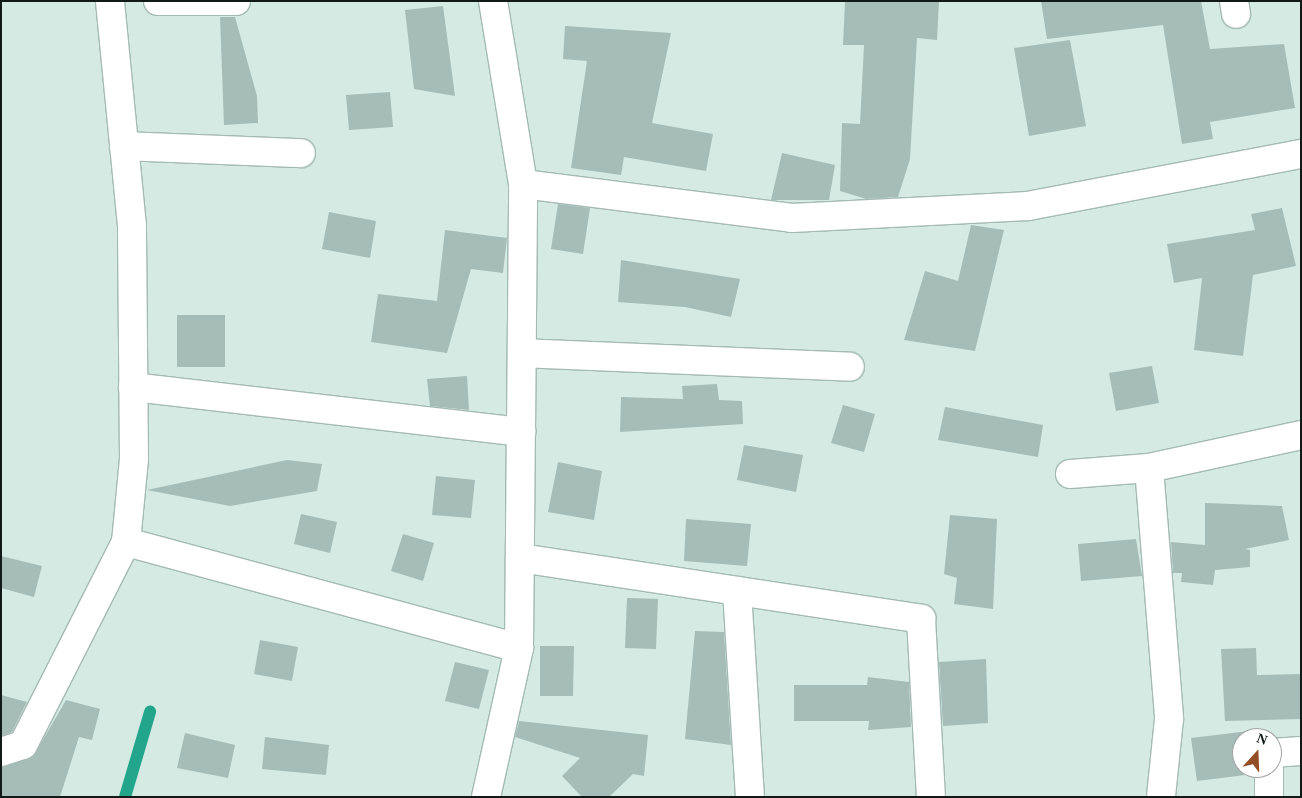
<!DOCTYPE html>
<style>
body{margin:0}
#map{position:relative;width:1302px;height:798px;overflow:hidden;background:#d4eae3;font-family:"Times New Roman",serif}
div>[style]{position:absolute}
.stream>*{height:12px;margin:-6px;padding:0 6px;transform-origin:6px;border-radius:6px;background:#23a58c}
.building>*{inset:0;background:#a6bcb6}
.roads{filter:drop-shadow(1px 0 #a4bab4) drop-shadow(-1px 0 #a4bab4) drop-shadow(0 1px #a4bab4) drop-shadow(0 -1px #a4bab4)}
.minor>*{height:28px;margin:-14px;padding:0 14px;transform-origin:14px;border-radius:14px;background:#fff}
span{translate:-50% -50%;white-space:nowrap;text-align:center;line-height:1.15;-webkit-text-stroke:4.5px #fff;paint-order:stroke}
.frame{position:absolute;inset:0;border:2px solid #121a18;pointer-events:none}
.north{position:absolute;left:1232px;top:728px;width:50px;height:50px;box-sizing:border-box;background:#fff;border:1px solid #a0a3a3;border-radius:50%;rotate:20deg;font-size:14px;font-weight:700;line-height:20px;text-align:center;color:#121a18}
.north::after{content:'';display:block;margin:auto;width:18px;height:22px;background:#944e26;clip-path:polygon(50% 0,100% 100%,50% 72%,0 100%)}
</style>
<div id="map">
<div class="stream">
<div style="left:125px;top:797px;width:89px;rotate:-73.6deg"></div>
</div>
<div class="building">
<div style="clip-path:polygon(845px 1px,939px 1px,937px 40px,917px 38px,910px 159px,898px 197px,866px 199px,840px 191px,842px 123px,860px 124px,864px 45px,843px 45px)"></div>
<div style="clip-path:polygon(1041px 1px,1201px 1px,1210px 49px,1284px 44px,1295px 108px,1210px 122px,1213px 139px,1182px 144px,1163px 25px,1047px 39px)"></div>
<div style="clip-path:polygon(443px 6px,455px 96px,414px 89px,405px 10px)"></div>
<div style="clip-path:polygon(220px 17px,235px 17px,257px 96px,258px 123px,224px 125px)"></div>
<div style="clip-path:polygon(565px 26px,671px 33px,652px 123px,713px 134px,706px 171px,624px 157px,621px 175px,571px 168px,587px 61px,563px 59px)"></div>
<div style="clip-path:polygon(1070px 40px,1086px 126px,1029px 136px,1014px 48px)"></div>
<div style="clip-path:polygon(390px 92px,393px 127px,349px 130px,346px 95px)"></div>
<div style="clip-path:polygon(782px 153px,835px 165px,829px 200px,771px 200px)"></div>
<div style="clip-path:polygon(558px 204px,590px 208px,583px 254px,551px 249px)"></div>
<div style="clip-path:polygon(1282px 208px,1296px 266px,1253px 275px,1243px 356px,1194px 350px,1202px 278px,1174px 283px,1167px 244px,1255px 230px,1251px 214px)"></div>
<div style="clip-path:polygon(329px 212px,376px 221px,370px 258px,322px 249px)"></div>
<div style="clip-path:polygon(971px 225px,1004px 230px,975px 351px,904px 340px,925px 271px,958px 281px)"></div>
<div style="clip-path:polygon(445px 230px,507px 238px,503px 273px,471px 269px,447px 353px,371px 342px,378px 294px,437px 301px)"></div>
<div style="clip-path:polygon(621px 260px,740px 279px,731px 317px,685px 307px,618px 302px)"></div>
<div style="clip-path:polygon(177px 315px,225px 315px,225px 367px,177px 367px)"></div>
<div style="clip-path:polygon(1152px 366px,1159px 403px,1116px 411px,1109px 373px)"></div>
<div style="clip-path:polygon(467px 376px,469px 410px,430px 406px,427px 379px)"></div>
<div style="clip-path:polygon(717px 384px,719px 400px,742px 401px,743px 424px,620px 432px,621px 397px,683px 399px,682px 386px)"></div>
<div style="clip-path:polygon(843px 405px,875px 414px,864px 452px,831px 443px)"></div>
<div style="clip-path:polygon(945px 407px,1043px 425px,1038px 457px,938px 440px)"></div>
<div style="clip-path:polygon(744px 445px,803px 455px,796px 492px,737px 480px)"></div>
<div style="clip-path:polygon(287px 460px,322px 464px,317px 491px,230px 506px,147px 490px)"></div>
<div style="clip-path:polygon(558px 462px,602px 471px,594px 520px,548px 512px)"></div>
<div style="clip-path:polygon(436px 476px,475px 480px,471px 518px,432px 515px)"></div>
<div style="clip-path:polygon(1205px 503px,1282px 506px,1289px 540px,1245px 549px,1250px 550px,1250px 567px,1215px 570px,1213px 585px,1181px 582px,1182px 573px,1173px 573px,1171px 542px,1205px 545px)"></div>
<div style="clip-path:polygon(301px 514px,337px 522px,330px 553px,294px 544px)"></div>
<div style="clip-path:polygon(950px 515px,997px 519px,993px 609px,954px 604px,957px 578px,944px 574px)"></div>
<div style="clip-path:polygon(686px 519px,751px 524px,747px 566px,684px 561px)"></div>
<div style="clip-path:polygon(403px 534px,434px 543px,423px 581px,391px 571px)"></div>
<div style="clip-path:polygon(1136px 539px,1142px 576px,1081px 581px,1078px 544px)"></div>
<div style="clip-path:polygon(1px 556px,42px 566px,34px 597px,1px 588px)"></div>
<div style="clip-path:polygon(627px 598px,658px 599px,656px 649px,625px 648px)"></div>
<div style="clip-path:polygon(695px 631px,724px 632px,731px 745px,685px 739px)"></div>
<div style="clip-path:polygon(260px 640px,298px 647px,292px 681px,254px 674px)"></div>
<div style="clip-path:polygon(540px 646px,574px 646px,573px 696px,540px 696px)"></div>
<div style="clip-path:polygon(1256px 648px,1257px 675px,1301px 674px,1301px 719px,1225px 721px,1221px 649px)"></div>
<div style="clip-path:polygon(986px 659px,988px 723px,943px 726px,939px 662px)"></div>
<div style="clip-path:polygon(455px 662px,489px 670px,479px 709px,445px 701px)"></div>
<div style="clip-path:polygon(868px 677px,909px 682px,911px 727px,868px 730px,869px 721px,794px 721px,794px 685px,867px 685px)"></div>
<div style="clip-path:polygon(1px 695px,27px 702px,12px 732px,1px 736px)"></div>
<div style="clip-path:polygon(66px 700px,100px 709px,92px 740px,79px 737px,60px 797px,1px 797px,1px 767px,33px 757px)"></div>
<div style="clip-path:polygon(519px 721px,648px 735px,644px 776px,633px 774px,609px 797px,582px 797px,562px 776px,580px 758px,515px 737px)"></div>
<div style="clip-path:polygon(1249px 731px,1250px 738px,1242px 738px,1242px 768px,1253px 768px,1253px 774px,1197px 781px,1191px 738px)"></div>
<div style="clip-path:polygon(185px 733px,235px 745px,228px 778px,177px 768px)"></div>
<div style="clip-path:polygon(265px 737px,329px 745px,326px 775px,262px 769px)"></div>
</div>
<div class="roads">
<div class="minor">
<div style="left:158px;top:1px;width:78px"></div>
<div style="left:1234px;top:1px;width:13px;rotate:81deg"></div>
<div style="left:124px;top:146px;width:177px;rotate:2.3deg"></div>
<div style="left:523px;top:184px;width:271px;rotate:7.2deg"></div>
<div style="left:792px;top:218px;width:236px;rotate:-2.9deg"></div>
<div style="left:1028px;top:206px;width:278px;rotate:-10.8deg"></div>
<div style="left:522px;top:353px;width:328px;rotate:2.4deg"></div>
<div style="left:133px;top:387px;width:391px;rotate:6.6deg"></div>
<div style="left:1149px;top:468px;width:252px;rotate:85.4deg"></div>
<div style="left:1169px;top:719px;width:78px;rotate:95.9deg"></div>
<div style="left:1070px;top:474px;width:79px;rotate:-4.3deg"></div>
<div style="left:1149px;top:468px;width:156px;rotate:-12.2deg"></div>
<div style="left:126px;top:542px;width:407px;rotate:15.1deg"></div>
<div style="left:520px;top:558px;width:406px;rotate:8.6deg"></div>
<div style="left:921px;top:619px;width:178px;rotate:86.8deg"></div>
<div style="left:737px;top:591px;width:206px;rotate:86.4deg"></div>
<div style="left:1px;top:752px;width:23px;rotate:-18deg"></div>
<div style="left:23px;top:745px;width:228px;rotate:-63.1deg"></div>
<div style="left:126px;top:542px;width:83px;rotate:-84.5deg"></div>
<div style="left:134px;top:459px;width:233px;rotate:-90.5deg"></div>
<div style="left:132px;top:226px;width:226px;rotate:-95.6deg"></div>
<div style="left:1272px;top:753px;width:29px;rotate:-4deg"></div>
<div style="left:1269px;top:768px;width:29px;rotate:90deg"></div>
<div style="left:486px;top:797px;width:153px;rotate:-77.5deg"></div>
<div style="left:519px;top:648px;width:216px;rotate:-89.5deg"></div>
<div style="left:521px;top:432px;width:248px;rotate:-89.5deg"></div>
<div style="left:523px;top:184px;width:185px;rotate:-99.3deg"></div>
</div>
</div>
<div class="frame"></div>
<div class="north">N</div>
</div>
